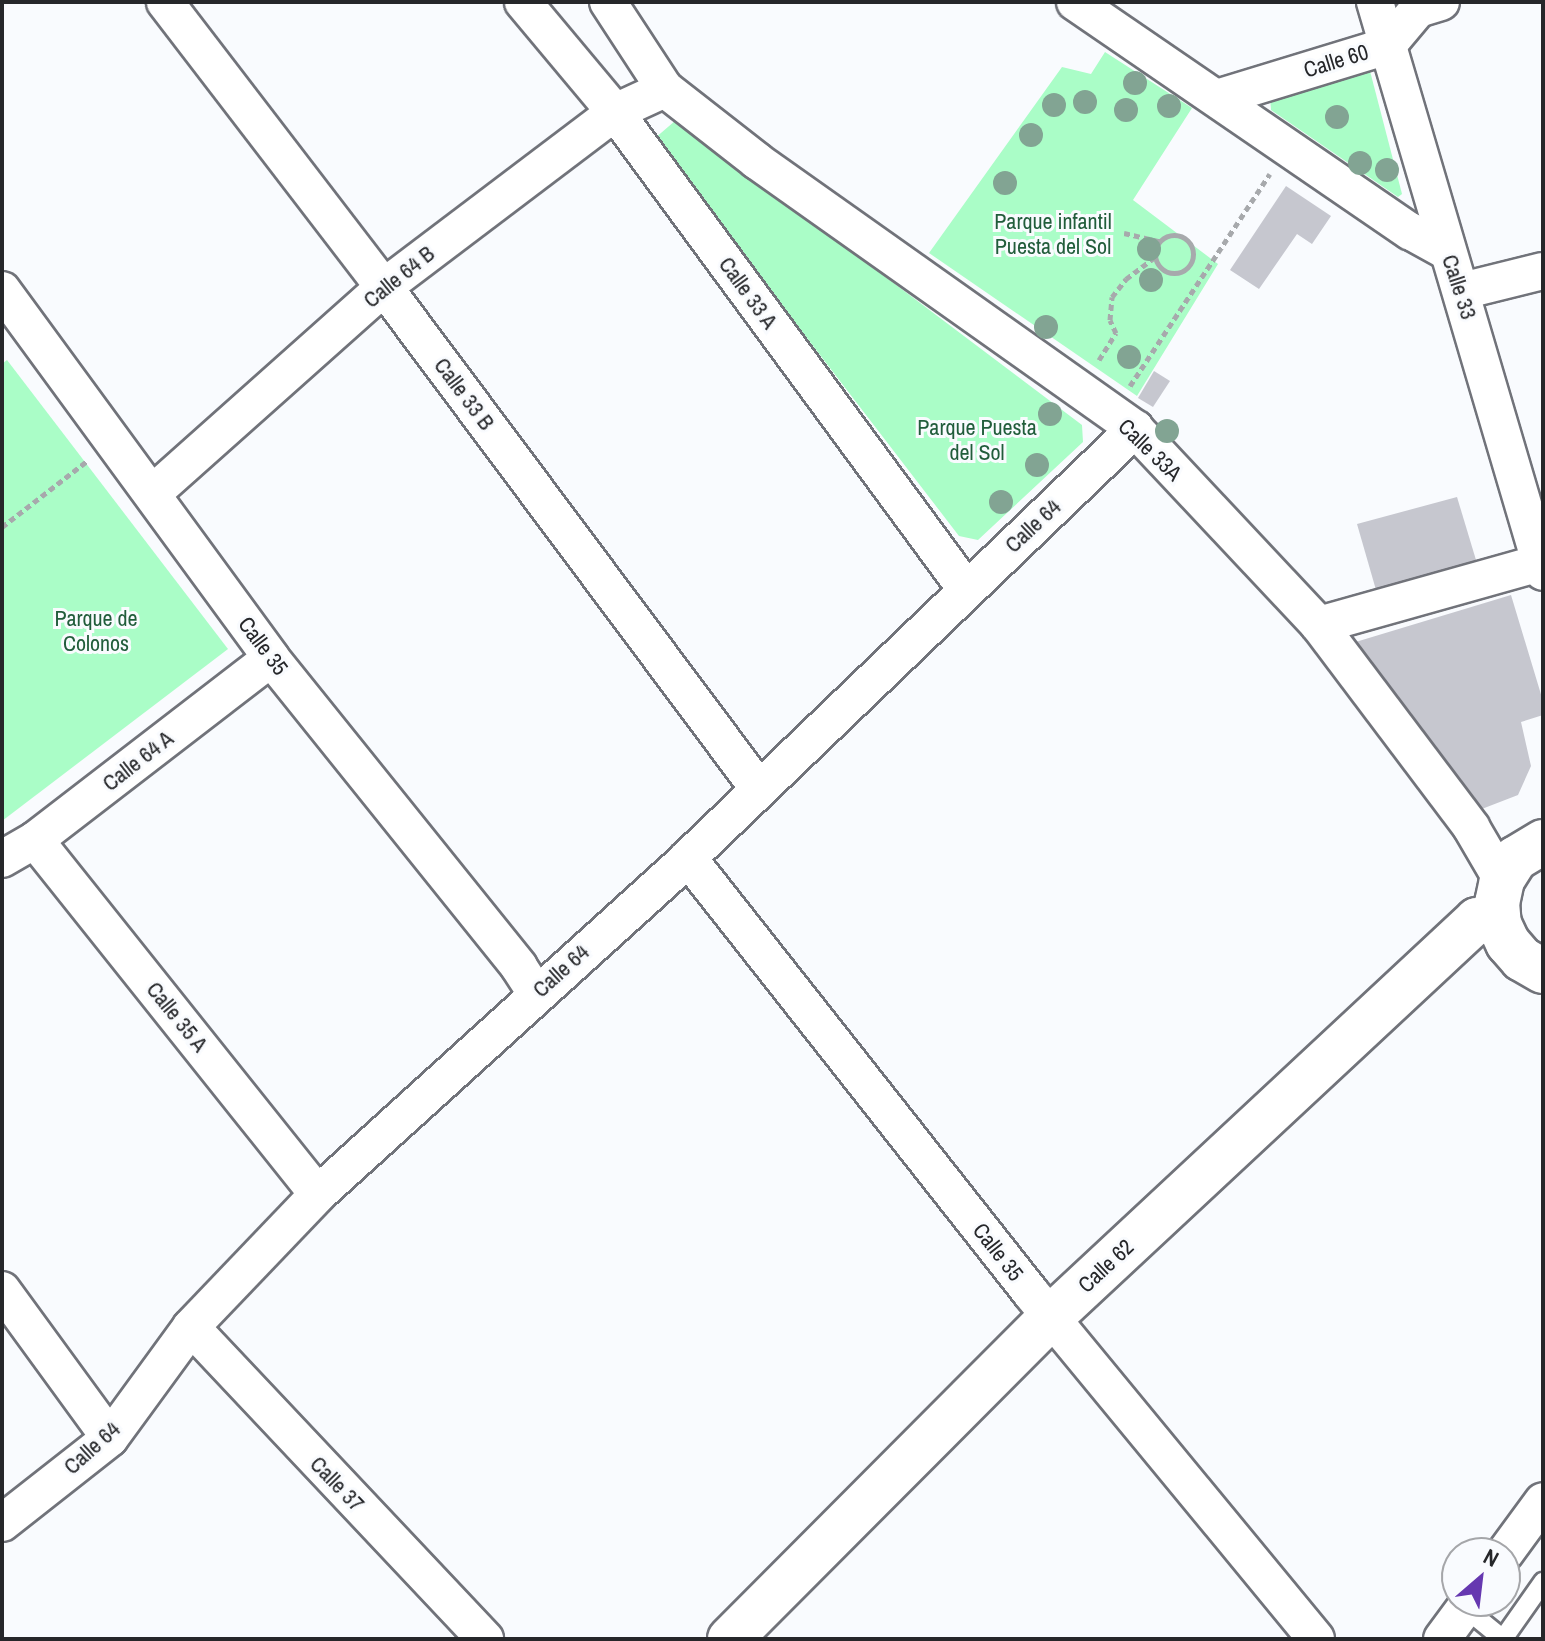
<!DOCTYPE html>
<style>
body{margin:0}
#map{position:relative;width:1545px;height:1641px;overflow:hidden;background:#f9fbfe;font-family:"Archivo Narrow",sans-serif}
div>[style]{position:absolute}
.green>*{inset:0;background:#aafdc7}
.building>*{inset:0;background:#c6c7cf}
.path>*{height:5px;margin-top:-2.5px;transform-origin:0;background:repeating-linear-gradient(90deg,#a7a9ac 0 6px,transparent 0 10px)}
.path>.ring{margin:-2.5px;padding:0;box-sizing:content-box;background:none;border:5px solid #a7a9ac;border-radius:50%}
.roads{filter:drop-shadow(2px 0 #71737a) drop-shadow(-2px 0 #71737a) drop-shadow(0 2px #71737a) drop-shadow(0 -2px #71737a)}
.lane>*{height:18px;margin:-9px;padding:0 9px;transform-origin:9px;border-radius:9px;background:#fff}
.street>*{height:36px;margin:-18px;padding:0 18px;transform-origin:18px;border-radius:18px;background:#fff}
.secondary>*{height:44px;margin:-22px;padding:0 22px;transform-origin:22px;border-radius:22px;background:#fff}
.trees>*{width:24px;height:24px;margin:-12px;border-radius:50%;background:#82a493}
span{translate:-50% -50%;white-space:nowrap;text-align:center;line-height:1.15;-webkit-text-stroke:6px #f9fbfe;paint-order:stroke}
.street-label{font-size:22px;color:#26272a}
.park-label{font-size:22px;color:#215d3b}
.frame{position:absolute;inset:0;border:4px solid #26272a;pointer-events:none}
.north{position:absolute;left:1441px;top:1537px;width:80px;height:80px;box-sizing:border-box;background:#f9fbfe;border:2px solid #a5a6a9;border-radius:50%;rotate:28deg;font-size:22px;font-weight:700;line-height:32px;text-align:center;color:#26272a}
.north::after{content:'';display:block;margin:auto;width:28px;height:36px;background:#6638b0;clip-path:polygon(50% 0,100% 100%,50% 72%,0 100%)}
</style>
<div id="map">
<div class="green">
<div style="clip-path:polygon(1105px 52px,1192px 108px,1133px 200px,1218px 264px,1137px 396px,929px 253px,1062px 67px,1091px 74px)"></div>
<div style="clip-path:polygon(1370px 71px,1402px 194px,1398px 197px,1271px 110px,1270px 96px)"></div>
<div style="clip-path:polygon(690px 108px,745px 171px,1082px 425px,1083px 442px,978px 540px,959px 536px,654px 139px)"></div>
<div style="clip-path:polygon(7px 360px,228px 649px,2px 821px,2px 364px)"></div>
</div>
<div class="building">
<div style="clip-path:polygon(1286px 186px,1331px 216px,1312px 244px,1297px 234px,1259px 289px,1230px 270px)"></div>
<div style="clip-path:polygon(1154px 371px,1170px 381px,1153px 407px,1138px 398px)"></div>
<div style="clip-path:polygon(1457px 497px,1476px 560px,1376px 590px,1357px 524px)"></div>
<div style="clip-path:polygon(1511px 595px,1543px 701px,1543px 715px,1521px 722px,1531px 766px,1518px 795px,1474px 812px,1349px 644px)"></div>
</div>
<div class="path">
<div style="left:1124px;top:233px;width:37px;rotate:13deg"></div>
<div class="ring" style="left:1155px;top:235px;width:33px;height:33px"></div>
<div style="left:1099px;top:360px;width:32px;rotate:-58deg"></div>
<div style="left:1116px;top:333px;width:14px;rotate:-115deg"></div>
<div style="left:1110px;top:320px;width:23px;rotate:-85deg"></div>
<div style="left:1112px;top:297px;width:23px;rotate:-52deg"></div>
<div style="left:1126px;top:279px;width:36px;rotate:-37deg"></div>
<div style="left:1130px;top:386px;width:254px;rotate:-56.6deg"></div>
<div style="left:2px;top:527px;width:108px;rotate:-37.8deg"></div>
</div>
<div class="roads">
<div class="lane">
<div style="left:1465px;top:1608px;width:49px;rotate:39.2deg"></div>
<div style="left:1503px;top:1639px;width:70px;rotate:-54.9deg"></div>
</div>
<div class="street">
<div style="left:165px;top:2px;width:359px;rotate:52.5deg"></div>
<div style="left:384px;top:287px;width:627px;rotate:53.24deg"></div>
<div style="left:523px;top:2px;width:143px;rotate:50.1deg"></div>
<div style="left:615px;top:112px;width:592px;rotate:53.65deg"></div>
<div style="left:608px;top:2px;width:104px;rotate:56.8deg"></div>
<div style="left:665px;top:89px;width:117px;rotate:38deg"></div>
<div style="left:757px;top:161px;width:463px;rotate:35.3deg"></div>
<div style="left:1135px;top:429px;width:269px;rotate:46.8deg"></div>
<div style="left:1319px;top:625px;width:253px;rotate:53deg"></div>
<div style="left:1471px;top:827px;width:61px;rotate:59.7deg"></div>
<div style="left:1075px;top:2px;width:406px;rotate:34.4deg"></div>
<div style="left:1410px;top:231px;width:43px;rotate:28.9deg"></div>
<div style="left:1375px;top:2px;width:594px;rotate:73.58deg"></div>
<div style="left:1217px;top:98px;width:178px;rotate:-17deg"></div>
<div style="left:1387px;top:46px;width:48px;rotate:-50deg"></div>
<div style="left:1418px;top:9px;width:24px;rotate:-17deg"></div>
<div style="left:2px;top:290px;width:456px;rotate:53.8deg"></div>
<div style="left:271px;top:658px;width:396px;rotate:51.2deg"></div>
<div style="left:519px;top:967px;width:31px;rotate:57deg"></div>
<div style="left:1462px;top:291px;width:83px;rotate:-13.9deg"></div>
<div style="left:153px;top:493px;width:310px;rotate:-41.7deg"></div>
<div style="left:384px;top:287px;width:290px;rotate:-37.1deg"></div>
<div style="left:615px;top:112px;width:55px;rotate:-24.7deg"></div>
<div style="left:1319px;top:625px;width:233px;rotate:-15.7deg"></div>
<div style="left:35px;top:840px;width:453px;rotate:51.4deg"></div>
<div style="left:688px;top:858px;width:554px;rotate:51.74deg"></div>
<div style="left:1031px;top:1293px;width:448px;rotate:50.5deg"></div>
<div style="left:2px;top:859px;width:38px;rotate:-30deg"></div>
<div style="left:35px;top:840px;width:298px;rotate:-37.6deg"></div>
<div style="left:2px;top:1290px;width:183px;rotate:53.9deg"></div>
<div style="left:191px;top:1327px;width:429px;rotate:46.7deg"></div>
<div style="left:2px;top:1523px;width:137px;rotate:-38.2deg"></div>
<div style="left:110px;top:1438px;width:137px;rotate:-53.9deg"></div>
<div style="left:191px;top:1327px;width:184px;rotate:-46.3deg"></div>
<div style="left:318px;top:1194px;width:500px;rotate:-42.2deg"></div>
<div style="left:688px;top:858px;width:620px;rotate:-43.82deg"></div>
<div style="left:1505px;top:1553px;width:64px;rotate:-53.8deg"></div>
<div style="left:1442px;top:1639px;width:47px;rotate:-53.6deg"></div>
</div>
<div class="secondary">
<div style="left:1543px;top:842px;width:33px;rotate:149deg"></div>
<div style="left:1515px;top:859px;width:25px;rotate:122deg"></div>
<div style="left:1502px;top:880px;width:24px;rotate:102deg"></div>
<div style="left:1497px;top:903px;width:21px;rotate:85deg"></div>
<div style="left:1499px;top:924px;width:21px;rotate:65deg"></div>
<div style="left:1508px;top:943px;width:21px;rotate:49deg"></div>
<div style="left:1522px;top:959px;width:24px;rotate:30deg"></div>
<div style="left:730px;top:1639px;width:455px;rotate:-45.1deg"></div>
<div style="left:1051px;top:1317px;width:582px;rotate:-42.98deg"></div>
<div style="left:1477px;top:920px;width:22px;rotate:10deg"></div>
</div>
</div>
<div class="trees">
<div style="left:1135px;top:83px"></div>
<div style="left:1085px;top:102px"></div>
<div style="left:1054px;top:105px"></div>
<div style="left:1169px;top:106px"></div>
<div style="left:1126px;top:110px"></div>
<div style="left:1337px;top:117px"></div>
<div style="left:1031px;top:135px"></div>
<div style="left:1360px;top:163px"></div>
<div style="left:1387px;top:170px"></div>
<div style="left:1005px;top:183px"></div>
<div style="left:1149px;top:249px"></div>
<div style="left:1151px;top:280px"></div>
<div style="left:1046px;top:327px"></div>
<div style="left:1129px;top:357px"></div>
<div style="left:1050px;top:414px"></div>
<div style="left:1167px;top:431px"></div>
<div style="left:1037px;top:465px"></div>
<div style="left:1001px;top:502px"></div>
</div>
<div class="street-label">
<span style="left:1336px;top:61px;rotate:-17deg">Calle 60</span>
<span style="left:399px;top:277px;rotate:-39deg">Calle 64 B</span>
<span style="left:1459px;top:287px;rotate:72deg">Calle 33</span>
<span style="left:748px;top:293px;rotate:54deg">Calle 33 A</span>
<span style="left:464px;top:394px;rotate:53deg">Calle 33 B</span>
<span style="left:1150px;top:450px;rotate:44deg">Calle 33A</span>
<span style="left:1033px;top:526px;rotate:-43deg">Calle 64</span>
<span style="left:263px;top:646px;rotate:53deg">Calle 35</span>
<span style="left:138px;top:761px;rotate:-38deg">Calle 64 A</span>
<span style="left:561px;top:971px;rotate:-42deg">Calle 64</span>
<span style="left:177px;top:1017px;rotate:51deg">Calle 35 A</span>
<span style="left:998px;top:1252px;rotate:52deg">Calle 35</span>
<span style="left:1106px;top:1266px;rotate:-43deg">Calle 62</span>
<span style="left:92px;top:1448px;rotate:-42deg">Calle 64</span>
<span style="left:337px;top:1484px;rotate:46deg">Calle 37</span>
</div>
<div class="park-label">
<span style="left:1053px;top:234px">Parque infantil<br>Puesta del Sol</span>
<span style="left:977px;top:440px">Parque Puesta<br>del Sol</span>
<span style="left:96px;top:631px">Parque de<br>Colonos</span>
</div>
<div class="frame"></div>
<div class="north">N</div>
</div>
